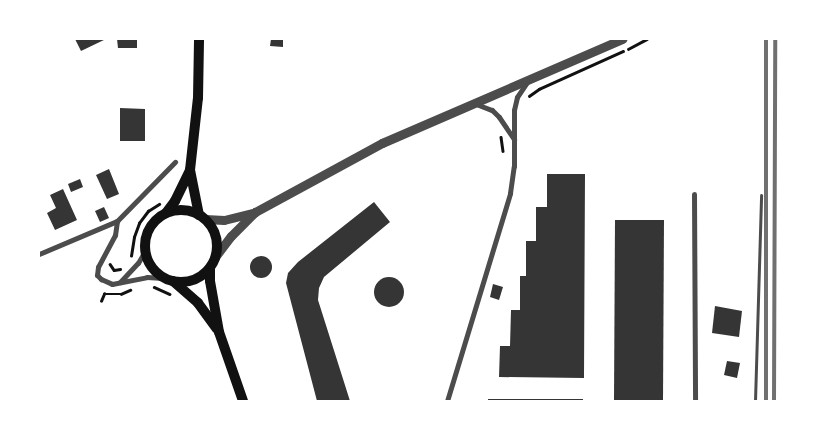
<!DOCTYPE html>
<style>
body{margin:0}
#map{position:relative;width:820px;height:440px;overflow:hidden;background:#fff;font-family:"Nunito Sans",sans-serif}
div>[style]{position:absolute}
.building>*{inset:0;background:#353535}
.round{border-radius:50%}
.path>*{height:2.5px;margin:-1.25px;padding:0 1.25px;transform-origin:1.25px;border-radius:1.25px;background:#111}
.service>*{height:3px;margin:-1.5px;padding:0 1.5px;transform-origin:1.5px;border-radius:1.5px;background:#4c4c4c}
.minor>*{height:5px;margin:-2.5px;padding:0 2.5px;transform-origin:2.5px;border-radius:2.5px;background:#4c4c4c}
.tertiary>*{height:9px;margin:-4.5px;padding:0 4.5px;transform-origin:4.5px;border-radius:4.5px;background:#4c4c4c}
.primary>*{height:10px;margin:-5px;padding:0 5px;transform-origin:5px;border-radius:5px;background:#111}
.primary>.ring{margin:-5px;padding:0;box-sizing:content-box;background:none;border:10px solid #111;border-radius:50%}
.rail>*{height:4px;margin:-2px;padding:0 2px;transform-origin:2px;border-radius:2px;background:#707070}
span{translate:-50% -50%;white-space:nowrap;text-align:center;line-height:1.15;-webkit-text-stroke:4px #fff;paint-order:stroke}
.frame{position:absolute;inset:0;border:40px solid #fff;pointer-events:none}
</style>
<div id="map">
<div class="building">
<div style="clip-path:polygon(75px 39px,106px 39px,81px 51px)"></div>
<div style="clip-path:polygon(117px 39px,137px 39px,137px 48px,118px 48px)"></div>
<div style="clip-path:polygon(271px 39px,283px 39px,283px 47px,270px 46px)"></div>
<div style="clip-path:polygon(120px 108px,145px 109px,145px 141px,120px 141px)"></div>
<div style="clip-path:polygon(109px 169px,119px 194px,107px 199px,96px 175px)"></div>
<div style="clip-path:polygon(547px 174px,585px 174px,584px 378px,499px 377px,500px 346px,510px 346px,511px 310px,520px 310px,520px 276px,526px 276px,526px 241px,536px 241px,536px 207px,547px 207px)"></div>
<div style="clip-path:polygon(80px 179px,83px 187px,71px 192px,68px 184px)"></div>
<div style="clip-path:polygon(63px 189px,77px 220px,55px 230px,47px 213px,56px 208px,50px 195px)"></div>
<div style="clip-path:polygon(374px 202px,390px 222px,324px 277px,319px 288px,318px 300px,350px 401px,317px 401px,286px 283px,288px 273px,298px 262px)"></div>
<div style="clip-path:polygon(104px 207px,109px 218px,100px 222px,95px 211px)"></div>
<div style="clip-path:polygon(615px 220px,664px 220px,663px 401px,614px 401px)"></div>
<div class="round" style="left:250px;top:256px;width:22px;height:22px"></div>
<div class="round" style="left:374px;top:277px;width:30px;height:30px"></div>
<div style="clip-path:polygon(493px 284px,503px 287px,499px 300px,490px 297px)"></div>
<div style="clip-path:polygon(715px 306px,742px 311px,739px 337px,712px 333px)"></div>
<div style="clip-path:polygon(727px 361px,740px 363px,737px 378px,724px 375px)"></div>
<div style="clip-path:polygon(488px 399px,583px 399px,583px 401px,488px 401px)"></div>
</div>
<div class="path">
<div style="left:628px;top:49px;width:21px;rotate:-28deg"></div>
<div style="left:529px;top:96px;width:12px;rotate:-35deg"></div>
<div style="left:539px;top:89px;width:92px;rotate:-24.3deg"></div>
<div style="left:501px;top:137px;width:14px;rotate:82deg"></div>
<div style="left:131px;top:256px;width:19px;rotate:-81deg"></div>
<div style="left:134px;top:237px;width:15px;rotate:-70deg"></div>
<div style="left:139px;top:223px;width:15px;rotate:-53deg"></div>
<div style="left:148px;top:211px;width:13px;rotate:-32deg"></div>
<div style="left:110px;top:264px;width:7px;rotate:56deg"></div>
<div style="left:114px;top:270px;width:6px;rotate:-9deg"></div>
<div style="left:154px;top:287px;width:17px;rotate:24deg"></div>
<div style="left:101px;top:301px;width:8px;rotate:-67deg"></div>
<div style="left:104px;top:294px;width:17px"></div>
<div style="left:121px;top:294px;width:10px;rotate:-24deg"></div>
</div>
<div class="service">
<div style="left:755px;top:401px;width:206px;rotate:-88.3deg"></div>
</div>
<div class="minor">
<div style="left:476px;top:104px;width:17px;rotate:21deg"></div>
<div style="left:492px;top:110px;width:10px;rotate:45deg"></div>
<div style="left:499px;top:117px;width:27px;rotate:56deg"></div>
<div style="left:694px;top:194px;width:207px;rotate:89.7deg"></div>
<div style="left:117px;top:221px;width:14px;rotate:98deg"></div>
<div style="left:115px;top:235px;width:36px;rotate:118deg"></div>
<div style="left:98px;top:267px;width:8px;rotate:97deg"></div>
<div style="left:97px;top:275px;width:6px;rotate:45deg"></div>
<div style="left:101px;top:279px;width:12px;rotate:24deg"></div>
<div style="left:112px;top:284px;width:36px;rotate:-11deg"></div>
<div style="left:147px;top:277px;width:16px;rotate:4deg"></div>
<div style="left:39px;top:254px;width:85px;rotate:-22.9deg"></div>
<div style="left:117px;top:221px;width:83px;rotate:-45.5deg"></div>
<div style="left:120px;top:282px;width:26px;rotate:-47deg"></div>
<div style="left:138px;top:263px;width:14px;rotate:-60deg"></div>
<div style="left:447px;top:401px;width:217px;rotate:-73.1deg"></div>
<div style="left:510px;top:193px;width:27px;rotate:-82deg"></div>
<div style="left:514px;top:166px;width:56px;rotate:-90deg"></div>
<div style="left:514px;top:110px;width:13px;rotate:-77deg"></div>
<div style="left:517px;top:97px;width:18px;rotate:-56deg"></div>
</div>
<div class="tertiary">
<div style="left:205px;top:219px;width:19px;rotate:3deg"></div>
<div style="left:224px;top:220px;width:32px;rotate:-14deg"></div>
<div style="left:255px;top:212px;width:145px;rotate:-28.5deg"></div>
<div style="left:382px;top:143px;width:262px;rotate:-23.4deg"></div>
<div style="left:215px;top:257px;width:26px;rotate:-53deg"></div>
<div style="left:231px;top:236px;width:34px;rotate:-45deg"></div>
</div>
<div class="primary">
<div style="left:190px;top:170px;width:46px;rotate:78.7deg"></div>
<div class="ring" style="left:145px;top:210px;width:62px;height:62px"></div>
<div style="left:166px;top:213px;width:15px;rotate:-53deg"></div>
<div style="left:175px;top:201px;width:34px;rotate:-64deg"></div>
<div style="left:190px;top:170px;width:72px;rotate:-83.7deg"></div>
<div style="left:198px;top:98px;width:59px;rotate:-89deg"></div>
<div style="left:210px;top:268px;width:13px;rotate:90deg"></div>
<div style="left:210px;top:281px;width:52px;rotate:80deg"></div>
<div style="left:219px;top:332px;width:73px;rotate:70.8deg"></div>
<div style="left:173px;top:281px;width:33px;rotate:41deg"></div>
<div style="left:198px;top:303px;width:32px;rotate:54deg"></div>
</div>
<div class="rail">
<div style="left:766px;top:401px;width:362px;rotate:-90deg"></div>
<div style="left:774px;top:401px;width:362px;rotate:-89.8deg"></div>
</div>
<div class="frame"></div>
</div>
